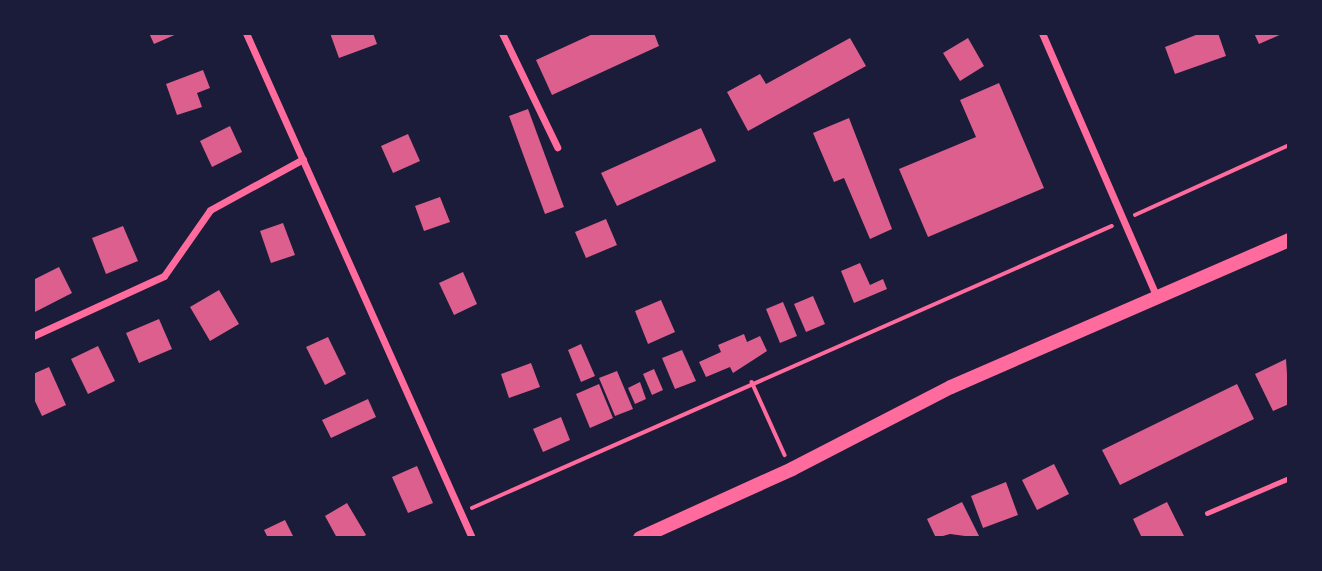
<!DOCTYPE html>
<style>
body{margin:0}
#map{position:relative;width:1322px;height:571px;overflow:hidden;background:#1b1b3a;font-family:"PT Sans",sans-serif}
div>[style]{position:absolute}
.building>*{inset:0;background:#dd5f8e}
.path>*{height:3.5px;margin:-1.75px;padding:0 1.75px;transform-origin:1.75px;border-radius:1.75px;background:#ff6b9d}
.service>*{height:5px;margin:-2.5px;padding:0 2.5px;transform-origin:2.5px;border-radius:2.5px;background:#ff6b9d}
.minor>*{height:7px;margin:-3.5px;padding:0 3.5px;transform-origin:3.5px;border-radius:3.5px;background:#ff6b9d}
.secondary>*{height:14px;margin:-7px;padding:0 7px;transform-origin:7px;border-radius:7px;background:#ff6b9d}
span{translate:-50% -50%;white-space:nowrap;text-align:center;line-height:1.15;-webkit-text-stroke:5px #1b1b3a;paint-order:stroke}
.frame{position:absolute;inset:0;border:35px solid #1b1b3a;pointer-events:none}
</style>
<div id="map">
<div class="building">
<div style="clip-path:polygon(149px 33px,179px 33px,154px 44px)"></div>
<div style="clip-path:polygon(330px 33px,373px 33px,377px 44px,339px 58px)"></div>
<div style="clip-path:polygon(595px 33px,654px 33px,659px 46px,552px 95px,536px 60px)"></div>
<div style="clip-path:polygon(1201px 33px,1218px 33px,1226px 56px,1175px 74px,1165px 47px)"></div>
<div style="clip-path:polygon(1254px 33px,1284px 33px,1259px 44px)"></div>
<div style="clip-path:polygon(850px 38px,866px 66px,748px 131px,727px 92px,760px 74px,766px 84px)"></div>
<div style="clip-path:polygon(968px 38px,984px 66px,960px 81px,943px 53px)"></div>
<div style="clip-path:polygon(203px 70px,210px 88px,197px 93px,202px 107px,177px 115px,166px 84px)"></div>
<div style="clip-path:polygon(999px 83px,1044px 188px,928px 237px,899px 169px,976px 137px,960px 100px)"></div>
<div style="clip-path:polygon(528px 109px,564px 207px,545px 214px,509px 116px)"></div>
<div style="clip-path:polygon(849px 118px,892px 229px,870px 239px,844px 178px,834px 182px,813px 133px)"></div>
<div style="clip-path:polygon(230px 126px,242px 152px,212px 167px,200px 141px)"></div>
<div style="clip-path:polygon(701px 128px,716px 161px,617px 206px,601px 173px)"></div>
<div style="clip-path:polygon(408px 134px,420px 161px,393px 173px,381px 146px)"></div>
<div style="clip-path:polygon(440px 197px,450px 222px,424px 231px,415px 206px)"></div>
<div style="clip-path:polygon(606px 219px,617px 245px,586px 258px,575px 232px)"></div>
<div style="clip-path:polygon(283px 223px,295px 255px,271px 263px,260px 231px)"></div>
<div style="clip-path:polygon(123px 226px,138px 261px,106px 274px,92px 238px)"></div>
<div style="clip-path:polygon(860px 263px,870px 285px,883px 279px,887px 289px,854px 303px,841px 271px)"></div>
<div style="clip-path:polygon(59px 267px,72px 293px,33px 313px,33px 280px)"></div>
<div style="clip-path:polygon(463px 272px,477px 304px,454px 315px,439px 283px)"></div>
<div style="clip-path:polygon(219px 290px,239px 324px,210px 341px,190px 307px)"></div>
<div style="clip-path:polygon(813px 296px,825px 324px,806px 332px,794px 304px)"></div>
<div style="clip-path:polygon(661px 300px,675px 332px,648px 344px,635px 311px)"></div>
<div style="clip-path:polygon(783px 302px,797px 336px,780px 343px,766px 309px)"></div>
<div style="clip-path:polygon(159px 319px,172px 349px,139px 363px,126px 333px)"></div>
<div style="clip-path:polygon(744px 334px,747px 342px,760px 336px,767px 351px,733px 373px,730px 367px,706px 377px,699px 362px,721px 352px,718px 345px)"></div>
<div style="clip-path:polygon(328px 337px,346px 374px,325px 385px,306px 347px)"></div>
<div style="clip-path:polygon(581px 344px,595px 376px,581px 382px,568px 350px)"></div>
<div style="clip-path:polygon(98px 346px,115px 381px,88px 394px,71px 359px)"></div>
<div style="clip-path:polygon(682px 350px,696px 381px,675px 389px,662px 358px)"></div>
<div style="clip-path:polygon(1286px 359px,1289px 404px,1273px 411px,1255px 374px)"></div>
<div style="clip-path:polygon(531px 363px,540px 387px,509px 398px,501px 374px)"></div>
<div style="clip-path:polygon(49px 367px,66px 405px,42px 416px,33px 397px,33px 374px)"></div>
<div style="clip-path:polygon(654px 369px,663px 390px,652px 395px,643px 374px)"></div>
<div style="clip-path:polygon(617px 371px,633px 409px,615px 416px,599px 378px)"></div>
<div style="clip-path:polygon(640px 382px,646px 399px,635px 404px,628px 388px)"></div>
<div style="clip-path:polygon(599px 384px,613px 418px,590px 428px,576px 394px)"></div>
<div style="clip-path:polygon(1237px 384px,1254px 419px,1120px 485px,1102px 450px)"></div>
<div style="clip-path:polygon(368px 399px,376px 417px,331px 438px,322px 420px)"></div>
<div style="clip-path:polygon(561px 417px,570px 440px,543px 452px,533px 429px)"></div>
<div style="clip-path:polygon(1054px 464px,1069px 494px,1037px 510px,1022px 480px)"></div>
<div style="clip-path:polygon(417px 466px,433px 503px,408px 513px,392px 477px)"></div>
<div style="clip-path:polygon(1006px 482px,1018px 515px,983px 528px,971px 496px)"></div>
<div style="clip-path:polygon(962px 502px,980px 538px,950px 534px,936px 538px,927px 519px)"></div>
<div style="clip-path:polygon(1167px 502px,1185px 538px,1142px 538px,1133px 519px)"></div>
<div style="clip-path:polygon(347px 503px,366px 535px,361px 538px,337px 538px,325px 516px)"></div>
<div style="clip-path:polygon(285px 520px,294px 538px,268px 538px,264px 530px)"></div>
</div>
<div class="path">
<div style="left:1135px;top:215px;width:169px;rotate:-24.4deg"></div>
<div style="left:752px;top:382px;width:80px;rotate:65.7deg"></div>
<div style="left:472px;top:508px;width:699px;rotate:-23.78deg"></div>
</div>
<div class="service">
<div style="left:1207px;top:513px;width:89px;rotate:-23.1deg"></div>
</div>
<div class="minor">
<div style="left:246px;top:33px;width:553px;rotate:65.89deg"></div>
<div style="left:502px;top:33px;width:127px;rotate:64.2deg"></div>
<div style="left:1042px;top:33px;width:288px;rotate:66.5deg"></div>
<div style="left:33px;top:336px;width:144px;rotate:-24.6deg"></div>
<div style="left:164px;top:276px;width:80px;rotate:-55.1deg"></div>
<div style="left:210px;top:210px;width:106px;rotate:-28.7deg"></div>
</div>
<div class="secondary">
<div style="left:640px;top:538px;width:167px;rotate:-24.4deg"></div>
<div style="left:792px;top:469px;width:179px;rotate:-27.3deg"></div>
<div style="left:951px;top:387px;width:369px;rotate:-23.5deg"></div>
</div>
<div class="frame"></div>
</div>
